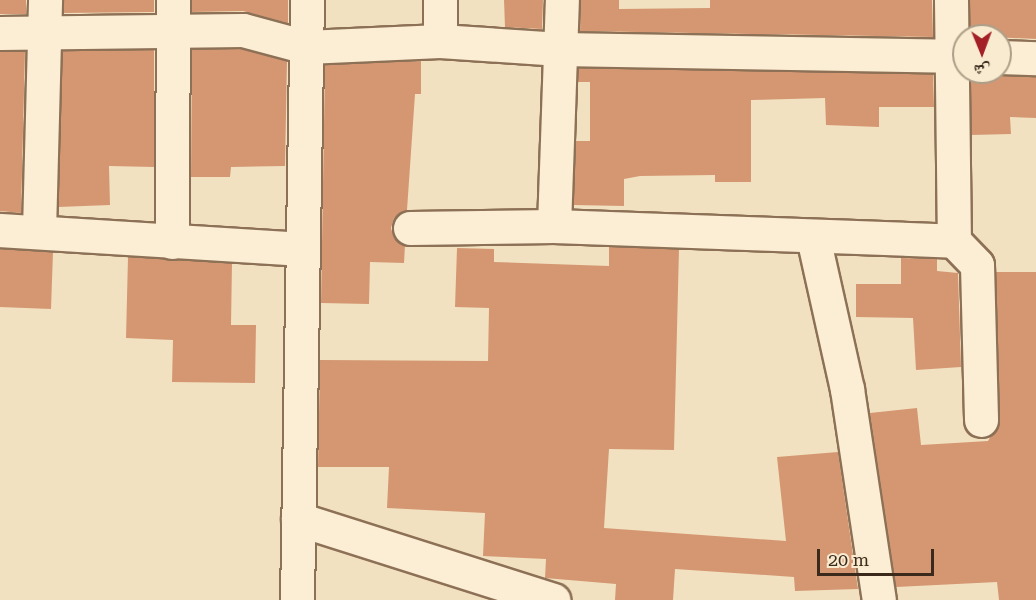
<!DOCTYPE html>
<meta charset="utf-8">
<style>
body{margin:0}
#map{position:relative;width:1036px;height:600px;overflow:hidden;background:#f2e1c0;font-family:"Roboto Serif","Noto Naskh Arabic",serif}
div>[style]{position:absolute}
.building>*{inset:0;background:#d49772}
.roads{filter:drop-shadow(2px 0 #8d7156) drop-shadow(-2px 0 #8d7156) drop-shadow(0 2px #8d7156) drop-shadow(0 -2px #8d7156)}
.street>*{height:33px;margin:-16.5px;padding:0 16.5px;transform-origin:16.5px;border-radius:16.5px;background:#fceed4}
span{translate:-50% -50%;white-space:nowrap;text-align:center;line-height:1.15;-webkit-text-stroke:6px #f9ebd0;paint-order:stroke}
.north{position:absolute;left:952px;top:24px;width:60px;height:60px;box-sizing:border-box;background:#f9ebd0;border:2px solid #ad9e88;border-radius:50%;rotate:179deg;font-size:16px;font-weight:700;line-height:24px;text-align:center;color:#3b2a1c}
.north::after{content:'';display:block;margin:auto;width:21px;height:27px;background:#a22026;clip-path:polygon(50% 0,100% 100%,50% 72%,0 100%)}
.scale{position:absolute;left:817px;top:549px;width:117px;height:27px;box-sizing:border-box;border:3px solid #3b2a1c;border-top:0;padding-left:8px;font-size:18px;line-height:21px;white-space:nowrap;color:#3b2a1c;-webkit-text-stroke:4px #f9ebd0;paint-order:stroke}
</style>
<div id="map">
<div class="building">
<div style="clip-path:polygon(0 0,26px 0,26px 14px,0 14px)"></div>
<div style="clip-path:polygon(64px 0,154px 0,154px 12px,63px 13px)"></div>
<div style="clip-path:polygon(192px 0,288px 0,288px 23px,243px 11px,192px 12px)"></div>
<div style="clip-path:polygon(504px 0,543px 0,542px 29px,505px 27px)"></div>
<div style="clip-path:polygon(581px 0,619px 0,619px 9px,710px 8px,710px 0,932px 0,933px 37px,580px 31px)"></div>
<div style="clip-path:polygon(970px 0,1036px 0,1036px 39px,970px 36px)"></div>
<div style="clip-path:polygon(192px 49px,241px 49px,287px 61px,285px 166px,231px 167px,230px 177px,191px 177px)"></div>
<div style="clip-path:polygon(154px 50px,154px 167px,109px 166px,110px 205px,58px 207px,62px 51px)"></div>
<div style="clip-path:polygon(25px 51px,21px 213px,0 211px,0 52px)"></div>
<div style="clip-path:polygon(421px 61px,421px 94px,415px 94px,407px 210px,394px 218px,391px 228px,394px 238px,405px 245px,404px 263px,370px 262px,369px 304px,321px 303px,325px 65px)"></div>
<div style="clip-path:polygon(578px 68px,933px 74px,934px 107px,879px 107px,879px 127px,826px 125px,825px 98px,751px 100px,751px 182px,715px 182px,715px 175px,640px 176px,624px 179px,624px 206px,573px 205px,576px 141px,590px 141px,590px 82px,578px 82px)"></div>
<div style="clip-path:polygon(989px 72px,1036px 77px,1036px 118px,1010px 117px,1011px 134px,971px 135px,971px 73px)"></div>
<div style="clip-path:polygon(609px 247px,679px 249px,674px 450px,609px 449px,604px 528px,786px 541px,777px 457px,838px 452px,858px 589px,795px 591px,794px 577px,675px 569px,673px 600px,615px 600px,616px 584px,545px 578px,546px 559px,483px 556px,485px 513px,387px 508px,389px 467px,318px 467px,320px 360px,488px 361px,489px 308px,455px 307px,457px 248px,494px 249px,494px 262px,609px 266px)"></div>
<div style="clip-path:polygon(0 249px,53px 252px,51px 309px,0 307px)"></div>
<div style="clip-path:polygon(128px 257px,232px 263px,231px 325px,256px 325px,255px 383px,172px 382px,173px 340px,126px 338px)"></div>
<div style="clip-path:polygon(901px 258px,937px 259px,937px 271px,958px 273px,961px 367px,916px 370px,913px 318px,856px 317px,856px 284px,901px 284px)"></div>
<div style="clip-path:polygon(996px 272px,1036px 272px,1036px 600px,999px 600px,997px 582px,896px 587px,870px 413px,917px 408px,921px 445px,988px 441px,1000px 420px)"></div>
</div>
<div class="roads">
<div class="street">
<div style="left:951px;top:0;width:241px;rotate:89.3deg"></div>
<div style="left:954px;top:241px;width:33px;rotate:46deg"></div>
<div style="left:977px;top:265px;width:155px;rotate:88.5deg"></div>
<div style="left:0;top:33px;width:243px;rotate:-0.7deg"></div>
<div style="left:243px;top:30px;width:65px;rotate:15.1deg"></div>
<div style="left:306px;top:47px;width:134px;rotate:-2.6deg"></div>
<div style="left:440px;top:41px;width:120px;rotate:3.8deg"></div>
<div style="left:560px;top:49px;width:404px;rotate:1deg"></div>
<div style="left:440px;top:41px;width:41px;rotate:-90deg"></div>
<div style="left:1000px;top:57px;width:36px;rotate:2deg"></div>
<div style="left:554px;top:226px;width:226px;rotate:-88deg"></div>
<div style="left:410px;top:228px;width:144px;rotate:-0.8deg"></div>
<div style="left:554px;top:226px;width:400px;rotate:2.1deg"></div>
<div style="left:0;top:230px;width:303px;rotate:3.6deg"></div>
<div style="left:39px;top:231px;width:231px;rotate:-88.5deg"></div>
<div style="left:813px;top:237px;width:156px;rotate:77.4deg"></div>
<div style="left:847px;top:389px;width:213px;rotate:81.4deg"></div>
<div style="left:172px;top:242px;width:242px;rotate:-89.8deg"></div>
<div style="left:298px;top:519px;width:268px;rotate:17.6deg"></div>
<div style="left:297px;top:600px;width:600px;rotate:-89.05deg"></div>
</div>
</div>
<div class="north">ش</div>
<div class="scale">20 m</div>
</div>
